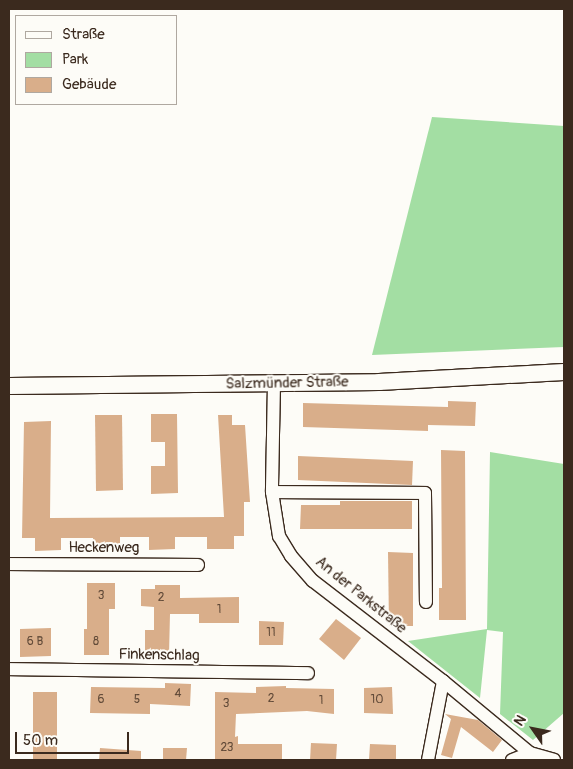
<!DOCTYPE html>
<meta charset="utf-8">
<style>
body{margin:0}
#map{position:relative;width:573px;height:769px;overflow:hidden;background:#fdfcf7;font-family:Pangolin,sans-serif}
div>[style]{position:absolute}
.green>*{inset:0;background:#a3dea3}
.building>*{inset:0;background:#d9ae8a}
.roads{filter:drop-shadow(1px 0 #3b2a1e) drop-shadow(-1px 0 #3b2a1e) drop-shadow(0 1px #3b2a1e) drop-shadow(0 -1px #3b2a1e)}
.minor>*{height:12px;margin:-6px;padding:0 6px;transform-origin:6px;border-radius:6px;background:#fdfcf7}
.tertiary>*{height:16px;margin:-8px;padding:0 8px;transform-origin:8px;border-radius:8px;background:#fdfcf7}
span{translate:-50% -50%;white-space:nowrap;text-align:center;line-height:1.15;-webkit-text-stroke:4px #fdfcf7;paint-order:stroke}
.number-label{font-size:12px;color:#624b39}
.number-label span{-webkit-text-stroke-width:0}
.street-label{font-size:15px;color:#3b2a1e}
.frame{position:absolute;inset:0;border:10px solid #3b2a1e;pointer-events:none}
.legend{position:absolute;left:15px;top:15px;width:162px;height:90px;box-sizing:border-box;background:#fdfcf7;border:1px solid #afa8a0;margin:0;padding:6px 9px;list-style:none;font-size:15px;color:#3b2a1e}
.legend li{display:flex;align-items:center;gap:10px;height:25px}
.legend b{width:25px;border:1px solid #afa8a0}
.north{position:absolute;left:508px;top:704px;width:50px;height:50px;-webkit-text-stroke:4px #fdfcf7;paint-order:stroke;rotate:303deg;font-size:14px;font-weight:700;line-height:20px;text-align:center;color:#3b2a1e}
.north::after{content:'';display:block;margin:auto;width:18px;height:22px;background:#3b2a1e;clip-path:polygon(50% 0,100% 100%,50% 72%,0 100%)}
.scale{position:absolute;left:15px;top:732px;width:114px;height:22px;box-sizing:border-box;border:2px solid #3b2a1e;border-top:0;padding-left:6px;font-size:15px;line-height:18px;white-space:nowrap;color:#3b2a1e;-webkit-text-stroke:4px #fdfcf7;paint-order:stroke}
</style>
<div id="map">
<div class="green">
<div style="clip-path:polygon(432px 117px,564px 126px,564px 347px,372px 355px)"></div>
<div style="clip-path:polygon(490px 452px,564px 464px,564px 713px,533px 740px,500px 714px,503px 632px,487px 630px,480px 698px,408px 641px,487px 629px)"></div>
</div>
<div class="building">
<div style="clip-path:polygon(448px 401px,476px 402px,475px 426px,428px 425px,428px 431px,303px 427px,303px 403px,448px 407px)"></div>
<div style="clip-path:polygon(151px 414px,177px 414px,178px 493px,151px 494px,151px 466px,165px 466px,165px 442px,151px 442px)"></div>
<div style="clip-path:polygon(95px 415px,122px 415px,123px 490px,96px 491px)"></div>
<div style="clip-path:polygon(218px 415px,232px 415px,232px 425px,245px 425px,250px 502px,244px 502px,244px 536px,234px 536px,234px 549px,207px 549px,207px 537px,175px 537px,175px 549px,149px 550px,149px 537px,120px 537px,120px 551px,93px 551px,93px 538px,61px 538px,61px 550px,35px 551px,35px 538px,22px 538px,24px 422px,51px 421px,50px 518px,224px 517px)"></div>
<div style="clip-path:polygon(441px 450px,465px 451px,466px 620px,439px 620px,439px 588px,442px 588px)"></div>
<div style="clip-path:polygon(298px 456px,413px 461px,412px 485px,298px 480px)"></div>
<div style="clip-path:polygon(340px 501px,412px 501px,412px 529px,300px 529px,301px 505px,340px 505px)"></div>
<div style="clip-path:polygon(388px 552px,413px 553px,413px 626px,389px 626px)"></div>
<div style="clip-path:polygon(87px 583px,115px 583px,115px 609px,109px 609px,109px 655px,84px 655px,84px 629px,87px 629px)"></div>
<div style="clip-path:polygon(155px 585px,180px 585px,180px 598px,239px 597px,239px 623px,199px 623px,199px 614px,170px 614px,169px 655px,145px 655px,145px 630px,154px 630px,154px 607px,141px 606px,141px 589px,155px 589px)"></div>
<div style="clip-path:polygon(336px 619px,361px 638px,344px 660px,319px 639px)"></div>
<div style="clip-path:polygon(259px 621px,284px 622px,283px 645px,259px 645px)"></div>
<div style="clip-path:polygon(51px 628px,51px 656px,20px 657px,20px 629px)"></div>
<div style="clip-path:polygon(165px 683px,191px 684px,190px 706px,150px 704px,150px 714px,90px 713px,91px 687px,165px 688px)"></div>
<div style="clip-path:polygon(286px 686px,286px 688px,334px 689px,334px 714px,307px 711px,236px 714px,235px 737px,238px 736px,238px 744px,282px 744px,282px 760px,215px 760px,215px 692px,256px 693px,256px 687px)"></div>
<div style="clip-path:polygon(392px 687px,393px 714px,364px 713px,364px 688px)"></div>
<div style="clip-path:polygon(33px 692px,57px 692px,57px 760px,33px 760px)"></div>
<div style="clip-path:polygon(445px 714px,478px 720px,502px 740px,493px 752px,461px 727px,452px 758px,441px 755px,451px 719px)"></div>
<div style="clip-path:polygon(311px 743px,337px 744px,336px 760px,310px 760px)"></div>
<div style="clip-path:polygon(370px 744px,396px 745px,396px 760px,369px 760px)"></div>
<div style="clip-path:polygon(100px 748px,141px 751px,141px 760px,99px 760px)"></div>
<div style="clip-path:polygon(163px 748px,187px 748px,186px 760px,163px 760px)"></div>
</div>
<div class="roads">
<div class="minor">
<div style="left:274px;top:383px;width:109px;rotate:91.1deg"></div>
<div style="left:272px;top:492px;width:45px;rotate:81deg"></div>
<div style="left:279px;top:536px;width:23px;rotate:59deg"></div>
<div style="left:291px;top:556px;width:33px;rotate:49deg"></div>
<div style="left:313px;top:581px;width:164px;rotate:37.6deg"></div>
<div style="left:443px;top:681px;width:113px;rotate:39.6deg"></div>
<div style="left:530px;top:753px;width:25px;rotate:16deg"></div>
<div style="left:272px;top:492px;width:153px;rotate:0.4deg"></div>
<div style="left:425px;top:493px;width:109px;rotate:89.5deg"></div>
<div style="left:9px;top:564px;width:189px;rotate:0.3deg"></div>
<div style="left:9px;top:669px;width:299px;rotate:0.8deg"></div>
<div style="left:428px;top:760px;width:80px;rotate:-79.2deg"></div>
<div style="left:512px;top:760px;width:19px;rotate:-21deg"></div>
</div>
<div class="tertiary">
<div style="left:9px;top:386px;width:370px;rotate:-0.6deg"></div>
<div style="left:379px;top:382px;width:185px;rotate:-3.1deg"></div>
</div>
</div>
<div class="number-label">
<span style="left:101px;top:596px">3</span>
<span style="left:161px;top:598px">2</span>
<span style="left:219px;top:610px">1</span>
<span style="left:271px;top:633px">11</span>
<span style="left:35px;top:642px">6 B</span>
<span style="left:96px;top:642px">8</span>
<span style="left:178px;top:694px">4</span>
<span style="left:271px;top:699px">2</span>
<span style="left:101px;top:700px">6</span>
<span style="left:137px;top:700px">5</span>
<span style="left:377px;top:700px">10</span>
<span style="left:321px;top:701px">1</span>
<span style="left:226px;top:704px">3</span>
<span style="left:227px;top:748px">23</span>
</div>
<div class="street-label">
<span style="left:287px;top:383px;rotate:-1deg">Salzmünder Straße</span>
<span style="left:104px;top:548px">Heckenweg</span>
<span style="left:361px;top:595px;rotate:39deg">An der Parkstraße</span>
<span style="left:159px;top:655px;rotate:1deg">Finkenschlag</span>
</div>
<div class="frame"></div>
<ul class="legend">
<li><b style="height:6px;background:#fdfcf7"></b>Straße</li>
<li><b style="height:14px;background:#a3dea3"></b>Park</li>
<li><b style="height:14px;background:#d9ae8a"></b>Gebäude</li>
</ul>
<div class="north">N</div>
<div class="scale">50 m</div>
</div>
